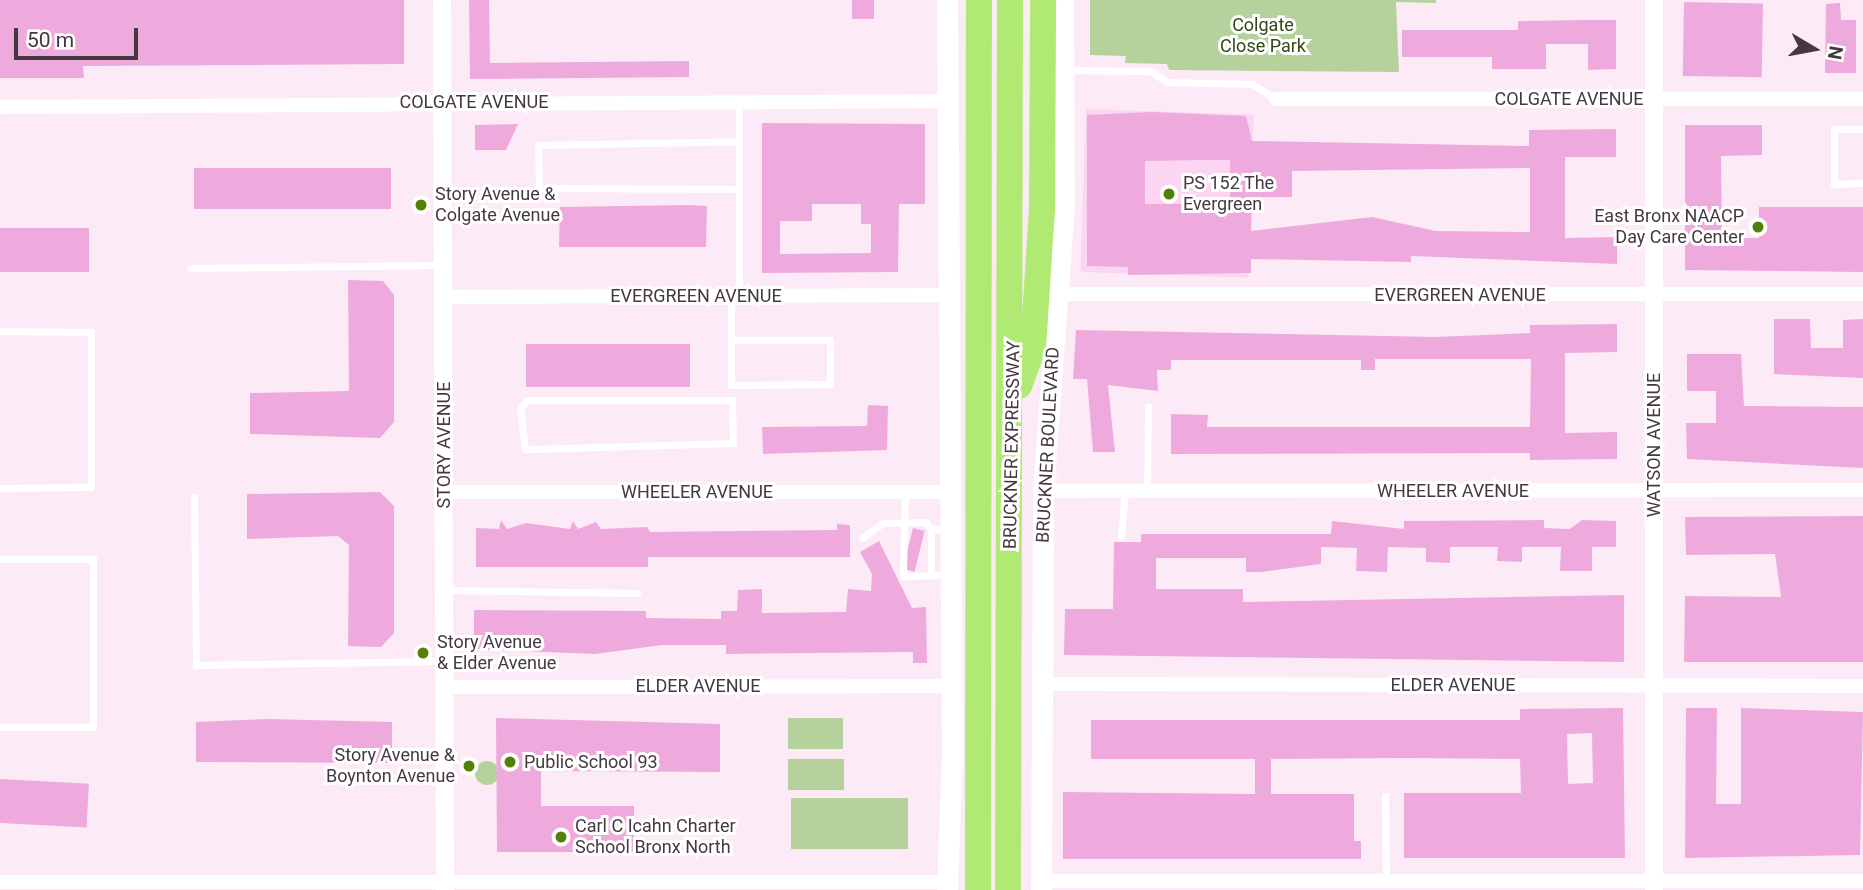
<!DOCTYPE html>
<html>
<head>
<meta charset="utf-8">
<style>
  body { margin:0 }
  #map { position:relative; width:1863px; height:890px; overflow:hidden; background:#fdeaf7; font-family:Roboto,sans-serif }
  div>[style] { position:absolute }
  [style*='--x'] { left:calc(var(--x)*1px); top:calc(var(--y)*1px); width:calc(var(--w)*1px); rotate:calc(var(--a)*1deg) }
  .built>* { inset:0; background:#fcd6f1; transform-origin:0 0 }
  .green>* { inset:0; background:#b6d29c; transform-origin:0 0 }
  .round { border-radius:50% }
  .building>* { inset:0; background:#eeaadc; transform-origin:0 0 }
  .service>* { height:7px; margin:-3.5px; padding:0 3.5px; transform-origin:3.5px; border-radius:3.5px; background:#fff }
  .minor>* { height:14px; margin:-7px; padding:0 7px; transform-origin:7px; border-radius:7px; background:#fff }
  .tertiary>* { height:18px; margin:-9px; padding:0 9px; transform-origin:9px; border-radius:9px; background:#fff }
  .secondary>* { height:21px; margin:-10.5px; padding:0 10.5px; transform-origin:10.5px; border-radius:10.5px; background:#fff }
  .motorway>* { height:26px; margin:-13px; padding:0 13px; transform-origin:13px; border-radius:13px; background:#b1ea72 }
  .dots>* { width:19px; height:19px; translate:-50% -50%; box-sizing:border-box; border:4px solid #fff; border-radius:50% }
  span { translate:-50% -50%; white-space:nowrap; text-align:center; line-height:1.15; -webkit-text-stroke:6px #fff; paint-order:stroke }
  .park-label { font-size:18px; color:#324817 }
  .street-label { font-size:18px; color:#453941 }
  .poi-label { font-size:18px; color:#453941 }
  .left { translate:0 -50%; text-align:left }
  .right { translate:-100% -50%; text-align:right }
  .north { position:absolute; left:1779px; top:14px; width:70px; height:70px; -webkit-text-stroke:5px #fff; paint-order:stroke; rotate:100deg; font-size:19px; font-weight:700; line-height:28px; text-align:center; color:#453941 }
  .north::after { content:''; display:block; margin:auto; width:24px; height:32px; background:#453941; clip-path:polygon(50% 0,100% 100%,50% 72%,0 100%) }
  .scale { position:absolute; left:14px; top:28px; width:124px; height:32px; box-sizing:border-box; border:4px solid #453941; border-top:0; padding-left:9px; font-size:21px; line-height:24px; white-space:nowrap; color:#453941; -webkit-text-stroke:5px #fff; paint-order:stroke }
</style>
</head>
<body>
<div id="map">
  <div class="built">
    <div style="left:1086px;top:109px;width:168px;height:163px;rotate:2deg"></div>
  </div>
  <div class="green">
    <div style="clip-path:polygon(1090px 0,1436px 0,1436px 3px,1396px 2px,1399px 72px,1169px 70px,1167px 64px,1125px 63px,1126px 56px,1090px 55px)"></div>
    <div style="left:788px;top:718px;width:55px;height:31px"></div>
    <div style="left:788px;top:759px;width:56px;height:31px"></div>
    <div class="round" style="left:475px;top:761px;width:24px;height:24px"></div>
    <div style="left:908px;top:798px;width:51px;height:117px;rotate:90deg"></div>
  </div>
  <div class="building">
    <div style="clip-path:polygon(0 0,404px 0,404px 64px,83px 66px,84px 78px,0 78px)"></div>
    <div style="clip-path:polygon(469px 0,489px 0,490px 63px,689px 61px,689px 77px,470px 79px)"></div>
    <div style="left:852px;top:0;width:22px;height:19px"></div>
    <div style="left:1684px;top:2px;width:79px;height:74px;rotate:1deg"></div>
    <div style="clip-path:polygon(1840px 3px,1841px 20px,1856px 20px,1856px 73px,1825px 73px,1826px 4px)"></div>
    <div style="clip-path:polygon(1586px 20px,1616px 20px,1616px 69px,1588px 70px,1588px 44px,1546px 44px,1546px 69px,1492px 69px,1492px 57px,1402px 57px,1402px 30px,1518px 30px,1518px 21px)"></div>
    <div style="clip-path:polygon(evenodd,1152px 112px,1246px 116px,1252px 141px,1529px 146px,1529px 130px,1616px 129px,1616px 157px,1565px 157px,1565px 238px,1617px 237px,1617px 264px,1411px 256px,1411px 262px,1251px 259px,1251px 273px,1128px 275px,1128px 267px,1087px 266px,1087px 115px,1152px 112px,1200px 160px,1230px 160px,1230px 204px,1145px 204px,1145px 161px,1200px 160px,1152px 112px,1530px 168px,1530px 232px,1436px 231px,1372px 217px,1251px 231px,1252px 197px,1292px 197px,1292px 171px,1530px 168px)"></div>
    <div style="clip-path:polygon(evenodd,762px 123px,925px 124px,925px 204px,899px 204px,898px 272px,762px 273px,762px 123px,812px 204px,861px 204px,861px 224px,871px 224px,871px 253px,780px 254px,780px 221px,812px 221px,812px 204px)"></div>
    <div style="clip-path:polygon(518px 124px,506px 150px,475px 150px,475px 125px)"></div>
    <div style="clip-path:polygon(1685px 125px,1762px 125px,1762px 155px,1721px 156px,1722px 238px,1759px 238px,1759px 207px,1863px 207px,1863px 272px,1685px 270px)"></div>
    <div style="left:194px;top:168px;width:197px;height:41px"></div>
    <div style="clip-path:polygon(688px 205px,707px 206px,706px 247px,559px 247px,560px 207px)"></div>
    <div style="left:0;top:228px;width:89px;height:44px"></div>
    <div style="clip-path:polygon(348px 280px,383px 281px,394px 295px,394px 422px,380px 438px,250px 434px,250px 393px,349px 391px)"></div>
    <div style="clip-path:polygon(1774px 319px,1810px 319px,1811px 348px,1843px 348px,1843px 320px,1863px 319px,1863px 378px,1774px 374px)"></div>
    <div style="clip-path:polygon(1617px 324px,1617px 352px,1565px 353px,1565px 433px,1617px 432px,1617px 459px,1530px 460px,1530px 453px,1171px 454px,1171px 414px,1208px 415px,1207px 427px,1530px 427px,1531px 359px,1375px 359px,1375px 370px,1361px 370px,1361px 360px,1171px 360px,1171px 370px,1157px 370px,1158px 391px,1108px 385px,1115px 452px,1093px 452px,1087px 379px,1073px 379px,1076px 330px,1436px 337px,1530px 333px,1530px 325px)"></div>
    <div style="left:526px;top:344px;width:164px;height:43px"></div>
    <div style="clip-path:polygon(1687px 354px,1741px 354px,1744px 406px,1863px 407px,1863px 468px,1687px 459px,1686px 423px,1716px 423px,1716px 391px,1687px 391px)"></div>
    <div style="clip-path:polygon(868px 405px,888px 406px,887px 450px,763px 454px,762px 427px,867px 426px)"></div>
    <div style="clip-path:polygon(380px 492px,394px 506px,394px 633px,381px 647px,348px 646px,349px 545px,338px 536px,247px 539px,247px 494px)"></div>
    <div style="clip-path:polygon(1863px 516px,1863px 662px,1684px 662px,1685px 596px,1781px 597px,1775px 554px,1686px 555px,1685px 517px)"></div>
    <div style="clip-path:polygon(501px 520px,507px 529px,526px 523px,570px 529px,573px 521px,578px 529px,596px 522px,601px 529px,647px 527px,650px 532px,837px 530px,837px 524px,850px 525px,850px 557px,648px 557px,648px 567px,476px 567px,476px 528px,499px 529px)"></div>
    <div style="clip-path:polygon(1544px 520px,1544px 528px,1570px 529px,1582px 520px,1616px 521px,1616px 547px,1592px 547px,1592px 571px,1560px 571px,1561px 547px,1522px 547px,1522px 562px,1497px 561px,1498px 547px,1450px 547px,1450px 563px,1426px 562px,1426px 548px,1388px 547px,1387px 572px,1356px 571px,1357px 548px,1321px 547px,1321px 564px,1261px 572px,1246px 572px,1246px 558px,1156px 558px,1156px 589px,1243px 589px,1243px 602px,1624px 595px,1624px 662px,1064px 655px,1065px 609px,1113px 609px,1114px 542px,1141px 542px,1141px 534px,1331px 534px,1332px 521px,1404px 529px,1404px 521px)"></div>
    <div style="left:913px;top:528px;width:12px;height:42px;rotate:14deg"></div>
    <div style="clip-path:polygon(879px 541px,912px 608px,926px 607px,927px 663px,913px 663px,913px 652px,726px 654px,726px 645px,662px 645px,595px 654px,474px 649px,474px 610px,646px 611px,646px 618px,721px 619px,721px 611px,737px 611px,738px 590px,762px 589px,762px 613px,846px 612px,848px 589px,871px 591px,872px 574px,860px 552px)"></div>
    <div style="clip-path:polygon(evenodd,1623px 708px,1625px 858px,1404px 858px,1404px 793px,1521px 793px,1520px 759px,1406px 758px,1271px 759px,1271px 794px,1354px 794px,1354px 841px,1361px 841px,1361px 859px,1063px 859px,1063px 792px,1255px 794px,1255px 759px,1091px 759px,1091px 720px,1520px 720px,1520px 709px,1623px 708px,1592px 733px,1593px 783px,1568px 784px,1567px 734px,1592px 733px)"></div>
    <div style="clip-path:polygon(1686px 708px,1717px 708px,1716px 804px,1741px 804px,1741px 708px,1863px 712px,1860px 855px,1685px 858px)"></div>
    <div style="clip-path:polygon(496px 718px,720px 724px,720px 772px,541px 771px,541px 806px,634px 806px,634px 852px,497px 852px)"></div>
    <div style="clip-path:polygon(268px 719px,392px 722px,392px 763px,196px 762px,196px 722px)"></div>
    <div style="left:0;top:779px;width:89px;height:44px;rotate:3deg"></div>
  </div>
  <div class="service">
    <div style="--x:1067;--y:70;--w:83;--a:0.7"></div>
    <div style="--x:1150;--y:71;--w:20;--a:33"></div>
    <div style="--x:1167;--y:82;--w:85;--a:1.3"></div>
    <div style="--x:1252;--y:84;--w:28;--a:32"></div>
    <div style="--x:739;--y:101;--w:194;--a:90"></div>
    <div style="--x:1863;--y:129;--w:29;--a:180"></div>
    <div style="--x:1834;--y:129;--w:55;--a:90"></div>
    <div style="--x:1834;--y:184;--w:29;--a:-2"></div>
    <div style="--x:739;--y:189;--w:200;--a:-179.7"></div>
    <div style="--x:539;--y:188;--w:43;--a:-91.3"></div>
    <div style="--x:538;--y:145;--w:201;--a:-1.1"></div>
    <div style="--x:190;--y:268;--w:253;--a:-0.7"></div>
    <div style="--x:731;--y:296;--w:89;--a:90"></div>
    <div style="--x:731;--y:385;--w:99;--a:-0.6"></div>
    <div style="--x:830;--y:384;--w:44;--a:-90"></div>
    <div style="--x:830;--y:340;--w:99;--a:180"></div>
    <div style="--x:0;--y:331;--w:91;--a:0.6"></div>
    <div style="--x:91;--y:332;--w:155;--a:90"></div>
    <div style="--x:91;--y:487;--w:91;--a:179.4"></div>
    <div style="--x:527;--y:400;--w:205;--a:0"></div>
    <div style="--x:732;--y:400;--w:43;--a:88.7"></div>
    <div style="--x:733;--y:443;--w:208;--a:178.3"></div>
    <div style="--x:525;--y:449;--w:40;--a:-97.1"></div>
    <div style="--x:520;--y:409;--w:11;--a:-52"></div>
    <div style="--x:1147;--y:491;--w:85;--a:-89.3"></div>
    <div style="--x:905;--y:492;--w:84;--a:91.4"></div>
    <div style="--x:903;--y:576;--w:45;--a:-1.3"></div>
    <div style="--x:194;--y:497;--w:168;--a:89.3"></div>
    <div style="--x:196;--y:665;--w:248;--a:-0.9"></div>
    <div style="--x:931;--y:529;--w:46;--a:90"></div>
    <div style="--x:1121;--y:536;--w:45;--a:-84.9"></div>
    <div style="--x:862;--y:538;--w:26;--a:-36"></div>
    <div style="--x:883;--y:523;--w:43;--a:-1.3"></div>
    <div style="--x:926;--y:522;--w:9;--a:54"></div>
    <div style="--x:931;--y:529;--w:19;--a:0"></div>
    <div style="--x:0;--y:559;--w:93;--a:0"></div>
    <div style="--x:93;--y:559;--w:168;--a:90"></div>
    <div style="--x:93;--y:727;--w:93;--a:180"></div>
    <div style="--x:445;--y:590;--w:192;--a:0.9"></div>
    <div style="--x:1385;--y:796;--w:85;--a:89.3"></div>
  </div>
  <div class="minor">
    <div style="--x:1276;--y:99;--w:587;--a:0"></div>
    <div style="--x:0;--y:107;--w:948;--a:-0.36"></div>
    <div style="--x:1057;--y:294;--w:806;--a:0"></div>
    <div style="--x:443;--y:297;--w:506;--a:-0.23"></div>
    <div style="--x:1043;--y:491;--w:820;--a:-0.07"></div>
    <div style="--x:444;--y:492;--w:506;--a:0"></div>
    <div style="--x:1043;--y:684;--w:820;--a:0.14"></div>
    <div style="--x:444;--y:687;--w:507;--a:-0.11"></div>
    <div style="--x:1041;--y:881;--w:822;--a:0"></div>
    <div style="--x:0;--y:882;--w:947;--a:0"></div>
  </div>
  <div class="tertiary">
    <div style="--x:442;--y:0;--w:890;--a:89.81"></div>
    <div style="--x:1654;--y:0;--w:890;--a:90"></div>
  </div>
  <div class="secondary">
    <div style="--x:947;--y:890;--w:138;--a:-87.9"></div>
    <div style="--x:952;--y:752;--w:752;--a:-90.38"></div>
    <div style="--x:1041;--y:890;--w:399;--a:-89.7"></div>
    <div style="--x:1043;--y:491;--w:288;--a:-85.8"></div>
    <div style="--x:1064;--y:204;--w:204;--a:-90.3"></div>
  </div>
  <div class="motorway">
    <div style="--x:1019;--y:386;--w:40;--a:-69.8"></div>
    <div style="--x:1033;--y:348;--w:141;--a:-86.3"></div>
    <div style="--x:1042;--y:207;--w:207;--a:-89.7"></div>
    <div style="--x:978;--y:890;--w:890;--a:-89.94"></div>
    <div style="--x:1008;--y:890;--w:890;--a:-89.87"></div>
  </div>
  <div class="dots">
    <div style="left:1169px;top:194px;background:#548009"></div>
    <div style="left:421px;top:205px;background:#548009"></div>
    <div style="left:1758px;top:227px;background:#548009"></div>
    <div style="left:423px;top:653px;background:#548009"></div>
    <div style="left:510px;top:762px;background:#548009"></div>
    <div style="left:469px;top:766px;background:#548009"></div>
    <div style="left:561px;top:837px;background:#548009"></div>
  </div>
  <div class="park-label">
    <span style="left:1263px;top:36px">Colgate<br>Close Park</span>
  </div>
  <div class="street-label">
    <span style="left:1569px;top:99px">COLGATE AVENUE</span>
    <span style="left:474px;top:102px">COLGATE AVENUE</span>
    <span style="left:1460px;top:295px">EVERGREEN AVENUE</span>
    <span style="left:696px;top:296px">EVERGREEN AVENUE</span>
    <span style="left:444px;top:445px;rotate:-90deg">STORY AVENUE</span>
    <span style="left:1012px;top:445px;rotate:-89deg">BRUCKNER EXPRESSWAY</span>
    <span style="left:1048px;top:445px;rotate:-87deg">BRUCKNER BOULEVARD</span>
    <span style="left:1654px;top:445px;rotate:-90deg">WATSON AVENUE</span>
    <span style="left:1453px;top:491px">WHEELER AVENUE</span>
    <span style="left:697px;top:492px">WHEELER AVENUE</span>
    <span style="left:1453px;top:685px">ELDER AVENUE</span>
    <span style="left:698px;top:686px">ELDER AVENUE</span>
  </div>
  <div class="poi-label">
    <span class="left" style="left:1183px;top:194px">PS 152 The<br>Evergreen</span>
    <span class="left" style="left:435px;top:205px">Story Avenue &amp;<br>Colgate Avenue</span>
    <span class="right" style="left:1744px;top:227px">East Bronx NAACP<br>Day Care Center</span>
    <span class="left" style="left:437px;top:653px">Story Avenue<br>&amp; Elder Avenue</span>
    <span class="right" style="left:455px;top:766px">Story Avenue &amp;<br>Boynton Avenue</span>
    <span class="left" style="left:524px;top:762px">Public School 93</span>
    <span class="left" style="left:575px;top:837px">Carl C Icahn Charter<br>School Bronx North</span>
  </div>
  <div class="north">N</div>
  <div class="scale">50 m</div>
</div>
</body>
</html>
